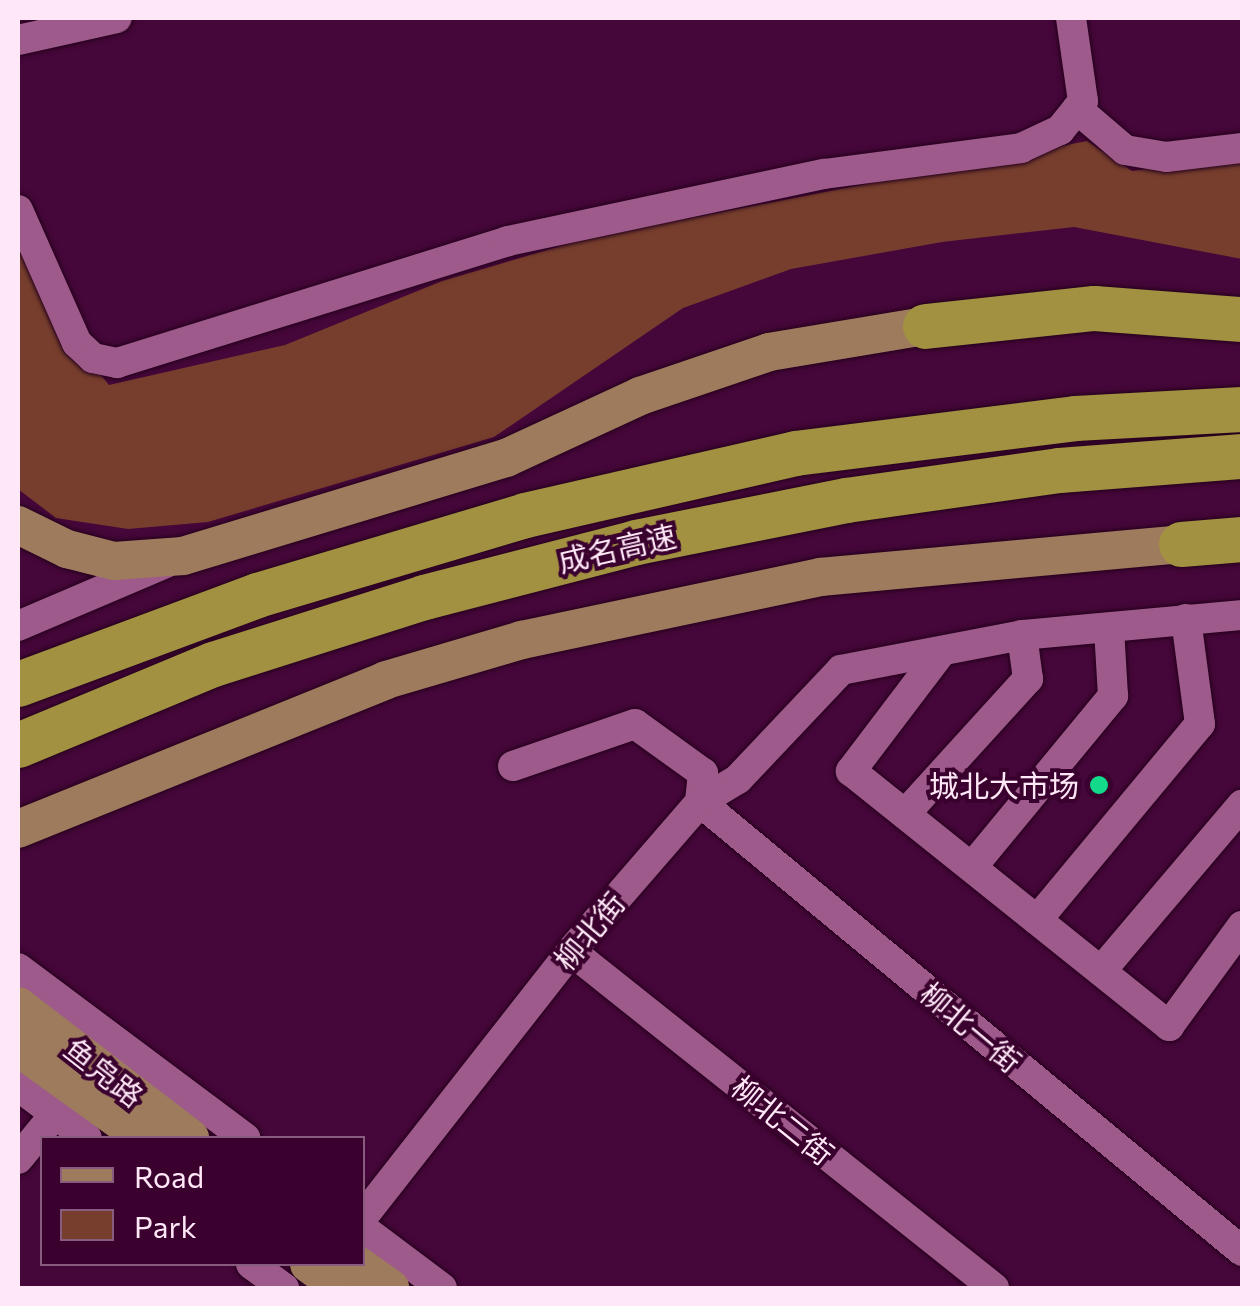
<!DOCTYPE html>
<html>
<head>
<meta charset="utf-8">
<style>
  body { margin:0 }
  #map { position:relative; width:1260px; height:1306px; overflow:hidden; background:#450739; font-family:Commissioner,"Noto Sans SC",sans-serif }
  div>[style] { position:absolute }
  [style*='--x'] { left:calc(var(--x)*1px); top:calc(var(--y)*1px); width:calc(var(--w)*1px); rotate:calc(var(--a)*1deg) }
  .green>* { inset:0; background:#773e2d }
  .roads { filter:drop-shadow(0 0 2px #25001c) drop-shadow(0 0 2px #25001c) }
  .minor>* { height:30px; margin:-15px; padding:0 15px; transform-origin:15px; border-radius:15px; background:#9d5a8a }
  .major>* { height:38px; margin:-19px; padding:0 19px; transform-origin:19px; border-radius:19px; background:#9f7b5e }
  .highway>* { height:45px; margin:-22.5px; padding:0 22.5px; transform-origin:22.5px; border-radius:22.5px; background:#a19141 }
  .dots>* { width:28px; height:28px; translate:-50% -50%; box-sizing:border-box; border:5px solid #3a002e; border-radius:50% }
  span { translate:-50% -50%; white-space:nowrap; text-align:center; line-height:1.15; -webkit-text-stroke:8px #3a002e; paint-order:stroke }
  .street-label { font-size:30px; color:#fee7f6 }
  .poi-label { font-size:30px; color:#fee7f6 }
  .right { translate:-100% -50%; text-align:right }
  .frame { position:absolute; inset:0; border:20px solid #fee7f6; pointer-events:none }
  .legend { position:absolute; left:40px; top:1136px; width:325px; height:130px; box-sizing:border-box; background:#3a002e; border:2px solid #885c7e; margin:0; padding:12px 18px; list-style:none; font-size:30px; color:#fee7f6 }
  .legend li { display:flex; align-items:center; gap:20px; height:50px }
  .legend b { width:50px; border:2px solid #885c7e }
</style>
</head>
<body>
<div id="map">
  <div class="green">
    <div style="clip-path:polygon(1087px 141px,1132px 171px,1242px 156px,1242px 259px,1074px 227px,942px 242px,791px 269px,683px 308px,494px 437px,208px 522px,128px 529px,56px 518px,18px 489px,18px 247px,45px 306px,109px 385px,285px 345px,442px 281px,588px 238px)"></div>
  </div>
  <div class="roads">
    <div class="minor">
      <div style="--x:1071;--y:18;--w:84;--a:81.8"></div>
      <div style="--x:1083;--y:101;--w:10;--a:127"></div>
      <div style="--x:18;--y:40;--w:101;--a:-12.5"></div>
      <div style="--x:18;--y:210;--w:145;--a:66.1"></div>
      <div style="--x:77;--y:343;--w:22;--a:43"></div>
      <div style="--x:93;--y:358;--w:25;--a:12"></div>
      <div style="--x:117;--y:363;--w:410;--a:-17.3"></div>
      <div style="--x:508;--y:241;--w:323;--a:-12"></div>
      <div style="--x:824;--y:174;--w:199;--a:-7.5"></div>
      <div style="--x:1021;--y:148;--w:43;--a:-24.8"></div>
      <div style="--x:1060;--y:130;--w:27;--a:-51"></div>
      <div style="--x:1077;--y:109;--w:63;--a:40.5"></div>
      <div style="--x:1125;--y:150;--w:42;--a:9.7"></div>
      <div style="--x:1166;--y:157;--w:77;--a:-6.8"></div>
      <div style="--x:18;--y:626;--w:161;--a:-23.1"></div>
      <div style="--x:939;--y:655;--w:146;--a:127.2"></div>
      <div style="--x:851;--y:771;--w:408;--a:38.7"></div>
      <div style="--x:1169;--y:1026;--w:124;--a:-53.9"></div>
      <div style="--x:513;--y:766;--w:129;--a:-19"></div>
      <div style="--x:635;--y:724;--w:84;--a:35.8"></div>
      <div style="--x:703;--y:773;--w:29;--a:96"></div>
      <div style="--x:700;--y:802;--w:704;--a:39.64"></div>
      <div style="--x:905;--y:814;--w:183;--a:-47.7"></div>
      <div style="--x:1028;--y:679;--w:44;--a:-97.8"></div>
      <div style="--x:972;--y:867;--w:222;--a:-50.5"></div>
      <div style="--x:1113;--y:696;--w:68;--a:-93.4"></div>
      <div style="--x:1037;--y:920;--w:255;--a:-50.3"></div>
      <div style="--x:1200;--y:724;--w:106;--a:-97.6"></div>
      <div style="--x:571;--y:951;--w:541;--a:38.54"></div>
      <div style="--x:18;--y:968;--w:284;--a:36.8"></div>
      <div style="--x:1101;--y:971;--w:218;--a:-49.7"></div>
      <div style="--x:18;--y:1086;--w:86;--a:37"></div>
      <div style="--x:18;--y:1159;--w:58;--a:-50.6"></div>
      <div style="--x:362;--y:1218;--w:339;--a:-51.9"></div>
      <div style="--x:571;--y:951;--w:197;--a:-49.1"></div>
      <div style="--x:700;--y:802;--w:44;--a:-31.2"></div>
      <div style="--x:738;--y:779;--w:150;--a:-46.6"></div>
      <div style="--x:841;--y:670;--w:184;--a:-10.9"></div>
      <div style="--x:1022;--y:635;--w:221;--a:-5.2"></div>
      <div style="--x:362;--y:1228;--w:100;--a:36.9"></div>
      <div style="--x:251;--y:1264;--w:41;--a:36"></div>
    </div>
    <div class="major">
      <div style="--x:18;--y:525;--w:55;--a:26.1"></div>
      <div style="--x:67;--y:549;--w:49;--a:14.3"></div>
      <div style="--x:114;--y:561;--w:69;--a:-4.1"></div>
      <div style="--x:183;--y:556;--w:338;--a:-16.9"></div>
      <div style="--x:506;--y:458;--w:148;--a:-24.8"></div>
      <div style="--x:640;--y:396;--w:136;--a:-18.8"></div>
      <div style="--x:769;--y:352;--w:158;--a:-9.5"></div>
      <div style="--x:18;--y:829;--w:397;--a:-22"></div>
      <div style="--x:386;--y:680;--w:142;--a:-16.4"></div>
      <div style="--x:522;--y:640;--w:305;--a:-11.9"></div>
      <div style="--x:820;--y:577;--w:363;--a:-5.2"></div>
      <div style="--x:18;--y:1006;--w:217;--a:37.5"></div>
      <div style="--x:18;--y:1047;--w:155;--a:35.8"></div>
      <div style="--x:309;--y:1264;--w:41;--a:36"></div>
      <div style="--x:356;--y:1264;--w:42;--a:35.2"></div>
    </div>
    <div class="highway">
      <div style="--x:925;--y:326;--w:170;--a:-6.1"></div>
      <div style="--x:1094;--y:308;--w:148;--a:4.3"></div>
      <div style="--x:1181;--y:544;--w:61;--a:-4.7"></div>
      <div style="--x:18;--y:684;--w:255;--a:-20.4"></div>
      <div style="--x:257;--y:595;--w:280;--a:-16.6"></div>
      <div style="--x:525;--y:515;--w:277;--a:-12.9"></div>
      <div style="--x:795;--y:453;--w:282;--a:-7.1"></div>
      <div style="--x:1075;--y:418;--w:167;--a:-3.1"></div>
      <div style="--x:18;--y:745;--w:211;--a:-22.6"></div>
      <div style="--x:213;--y:664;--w:221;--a:-17.6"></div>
      <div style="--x:424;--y:597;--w:219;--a:-14.5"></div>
      <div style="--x:636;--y:542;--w:214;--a:-11.3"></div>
      <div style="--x:846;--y:500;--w:215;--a:-8"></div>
      <div style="--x:1059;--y:470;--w:184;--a:-4.4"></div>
    </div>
  </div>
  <div class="dots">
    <div style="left:1099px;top:785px;background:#13d98a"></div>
  </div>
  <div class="street-label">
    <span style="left:617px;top:548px;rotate:-13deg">成名高速</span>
    <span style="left:589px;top:931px;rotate:-50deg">柳北街</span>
    <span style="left:971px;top:1027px;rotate:40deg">柳北一街</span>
    <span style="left:104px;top:1072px;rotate:38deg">鱼凫路</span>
    <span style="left:783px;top:1120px;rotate:39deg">柳北二街</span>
  </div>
  <div class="poi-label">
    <span class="right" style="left:1079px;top:785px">城北大市场</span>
  </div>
  <div class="frame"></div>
  <ul class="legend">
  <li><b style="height:12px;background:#9f7b5e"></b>Road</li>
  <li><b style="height:28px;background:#773e2d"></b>Park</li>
  </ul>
</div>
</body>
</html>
